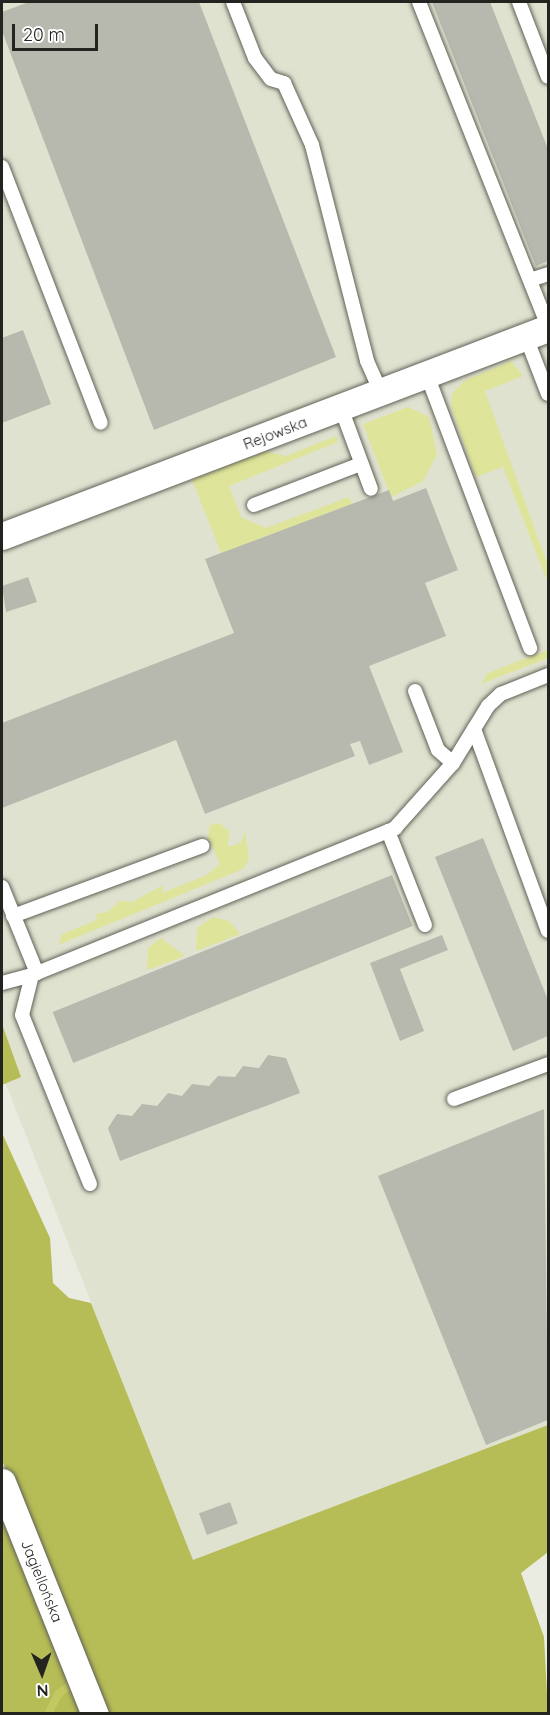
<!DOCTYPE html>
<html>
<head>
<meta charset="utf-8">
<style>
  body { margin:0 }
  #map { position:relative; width:550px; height:1715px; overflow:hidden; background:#ebece1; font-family:Quicksand,sans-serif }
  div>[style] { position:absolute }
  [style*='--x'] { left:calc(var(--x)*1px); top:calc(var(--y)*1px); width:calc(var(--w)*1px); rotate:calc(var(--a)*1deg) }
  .built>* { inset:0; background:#e0e2d0 }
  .green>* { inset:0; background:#dee499 }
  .forest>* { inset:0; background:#b6bc56 }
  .stream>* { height:8px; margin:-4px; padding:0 4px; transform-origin:4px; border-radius:4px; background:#c2c862 }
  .building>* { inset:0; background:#b7b9ae; transform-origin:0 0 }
  .roads { filter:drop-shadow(0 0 2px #616258) drop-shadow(0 0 2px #616258) }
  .service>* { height:14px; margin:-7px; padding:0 7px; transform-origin:7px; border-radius:7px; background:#fff }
  .minor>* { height:27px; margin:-13.5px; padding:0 13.5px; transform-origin:13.5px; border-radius:13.5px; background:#fff }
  span { translate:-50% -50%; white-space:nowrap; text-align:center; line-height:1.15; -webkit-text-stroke:4.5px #fff; paint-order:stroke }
  .street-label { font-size:15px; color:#232420 }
  .frame { position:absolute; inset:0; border:3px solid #232420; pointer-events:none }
  .north { position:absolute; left:12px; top:1643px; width:60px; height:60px; -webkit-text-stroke:4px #fff; paint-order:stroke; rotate:178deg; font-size:16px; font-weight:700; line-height:24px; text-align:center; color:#232420 }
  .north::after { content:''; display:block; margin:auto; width:21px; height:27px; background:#232420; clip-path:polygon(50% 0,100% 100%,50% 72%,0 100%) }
  .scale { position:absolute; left:12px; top:24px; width:86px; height:27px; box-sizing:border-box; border:3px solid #232420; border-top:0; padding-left:8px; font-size:18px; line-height:21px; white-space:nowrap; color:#232420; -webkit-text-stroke:4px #fff; paint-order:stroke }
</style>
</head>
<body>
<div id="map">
  <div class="built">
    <div style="clip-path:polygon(2px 2px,548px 2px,548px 1425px,192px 1561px,2px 1074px)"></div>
  </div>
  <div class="green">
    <div style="clip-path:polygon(511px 361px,523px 376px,485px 391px,548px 566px,548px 583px,503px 467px,476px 477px,451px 406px,452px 394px,464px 381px)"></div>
    <div style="clip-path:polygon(408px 407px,429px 417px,437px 455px,423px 481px,391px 497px,363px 424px)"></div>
    <div style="clip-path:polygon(336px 436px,338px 442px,229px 486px,241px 517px,266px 528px,349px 497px,352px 504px,221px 553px,191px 477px,260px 450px,286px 456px)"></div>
    <div style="clip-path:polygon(548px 650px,548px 658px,481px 684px,488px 673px)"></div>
    <div style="clip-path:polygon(219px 823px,229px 831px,228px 847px,241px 843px,245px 831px,249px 859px,243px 869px,58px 945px,62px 934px,97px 920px,96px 914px,108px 912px,119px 901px,132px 902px,163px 885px,162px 893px,207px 875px,220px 864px,208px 837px,210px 825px)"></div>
    <div style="clip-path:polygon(213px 917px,229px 921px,240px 934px,196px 951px,197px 928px)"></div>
    <div style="clip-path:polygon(161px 938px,185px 956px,147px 970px,148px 948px)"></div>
  </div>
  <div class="forest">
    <div style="clip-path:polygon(2px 1024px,21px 1077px,2px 1085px)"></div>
    <div style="clip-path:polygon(2px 1133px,50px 1238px,53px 1283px,69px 1298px,91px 1303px,193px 1560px,548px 1425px,548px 1552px,521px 1573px,544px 1637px,548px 1713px,101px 1713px,2px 1460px)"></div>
    <div style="clip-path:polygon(2px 1494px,89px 1713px,2px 1713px)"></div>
  </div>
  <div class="stream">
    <div style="--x:48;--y:1714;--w:22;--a:-63"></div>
    <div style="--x:58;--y:1694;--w:17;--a:-36"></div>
  </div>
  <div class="building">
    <div style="clip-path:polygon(29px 2px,199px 2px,336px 357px,154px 430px,2px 31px,2px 12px)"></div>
    <div style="clip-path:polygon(432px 2px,490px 2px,548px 149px,548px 261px,536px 266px)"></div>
    <div style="clip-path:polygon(23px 330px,51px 404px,2px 423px,2px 338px)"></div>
    <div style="clip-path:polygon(426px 488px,458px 570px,425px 583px,446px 636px,369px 666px,403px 752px,369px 765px,360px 741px,350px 744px,355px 756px,205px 814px,176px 740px,2px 808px,2px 723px,234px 633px,205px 559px,389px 490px,393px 501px)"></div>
    <div style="clip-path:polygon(28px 577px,37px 602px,6px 612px,2px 586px)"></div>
    <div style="clip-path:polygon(483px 838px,548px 1000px,548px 1036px,513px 1051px,435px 857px)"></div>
    <div style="left:392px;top:875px;width:55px;height:366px;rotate:68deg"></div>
    <div style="clip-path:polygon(442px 935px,448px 950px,400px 969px,424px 1031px,400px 1041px,370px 963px)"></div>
    <div style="clip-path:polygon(268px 1055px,286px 1058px,300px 1093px,120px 1161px,108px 1128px,117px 1114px,132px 1116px,142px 1104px,157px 1106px,168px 1093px,182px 1096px,192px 1084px,209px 1086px,218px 1076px,235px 1077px,243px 1066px,259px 1068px)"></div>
    <div style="clip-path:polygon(544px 1109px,548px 1420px,486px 1445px,378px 1176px)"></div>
    <div style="left:230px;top:1502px;width:23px;height:33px;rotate:70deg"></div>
  </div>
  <div class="roads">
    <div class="service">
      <div style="--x:233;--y:2;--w:60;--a:68.6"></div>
      <div style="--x:255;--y:58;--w:26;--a:53"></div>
      <div style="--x:271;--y:79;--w:14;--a:17"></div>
      <div style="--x:284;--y:83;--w:68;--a:65.7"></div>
      <div style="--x:312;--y:145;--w:223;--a:75.7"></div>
      <div style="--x:367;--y:361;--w:35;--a:66"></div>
      <div style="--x:419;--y:2;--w:349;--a:68.3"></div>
      <div style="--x:519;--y:2;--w:80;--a:68.9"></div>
      <div style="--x:2;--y:167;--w:274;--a:68.9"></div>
      <div style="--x:530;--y:280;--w:19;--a:-18"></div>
      <div style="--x:526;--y:337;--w:61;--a:68.9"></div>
      <div style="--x:427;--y:375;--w:292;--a:69.3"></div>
      <div style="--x:341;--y:408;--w:86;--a:69.7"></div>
      <div style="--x:254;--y:505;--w:115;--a:-21"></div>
      <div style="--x:415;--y:691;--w:63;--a:68.7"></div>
      <div style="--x:438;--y:750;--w:20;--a:41"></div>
      <div style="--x:474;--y:729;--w:215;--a:69.9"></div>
      <div style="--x:388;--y:831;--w:101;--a:68.5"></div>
      <div style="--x:2;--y:887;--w:93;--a:67.9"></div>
      <div style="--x:13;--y:916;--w:202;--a:-20.3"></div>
      <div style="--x:2;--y:983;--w:31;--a:-15"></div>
      <div style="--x:454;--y:1099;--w:100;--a:-20.4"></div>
      <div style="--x:90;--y:1184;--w:182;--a:-111.9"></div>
      <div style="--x:22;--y:1015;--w:41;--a:-76"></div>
      <div style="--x:32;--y:975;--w:392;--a:-22"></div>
      <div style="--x:395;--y:828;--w:87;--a:-48.3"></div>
      <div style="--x:453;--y:763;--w:67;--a:-58.4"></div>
      <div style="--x:488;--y:706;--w:18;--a:-43"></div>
      <div style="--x:501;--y:694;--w:51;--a:-22"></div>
    </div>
    <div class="minor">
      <div style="--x:2;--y:536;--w:584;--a:-20.85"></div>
      <div style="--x:2;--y:1482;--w:250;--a:68.2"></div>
    </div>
  </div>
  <div class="street-label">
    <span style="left:275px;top:433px;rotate:-21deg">Rejowska</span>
    <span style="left:42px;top:1581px;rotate:68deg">Jagiellońska</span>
  </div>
  <div class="frame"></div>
  <div class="north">N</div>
  <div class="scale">20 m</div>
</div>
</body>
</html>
